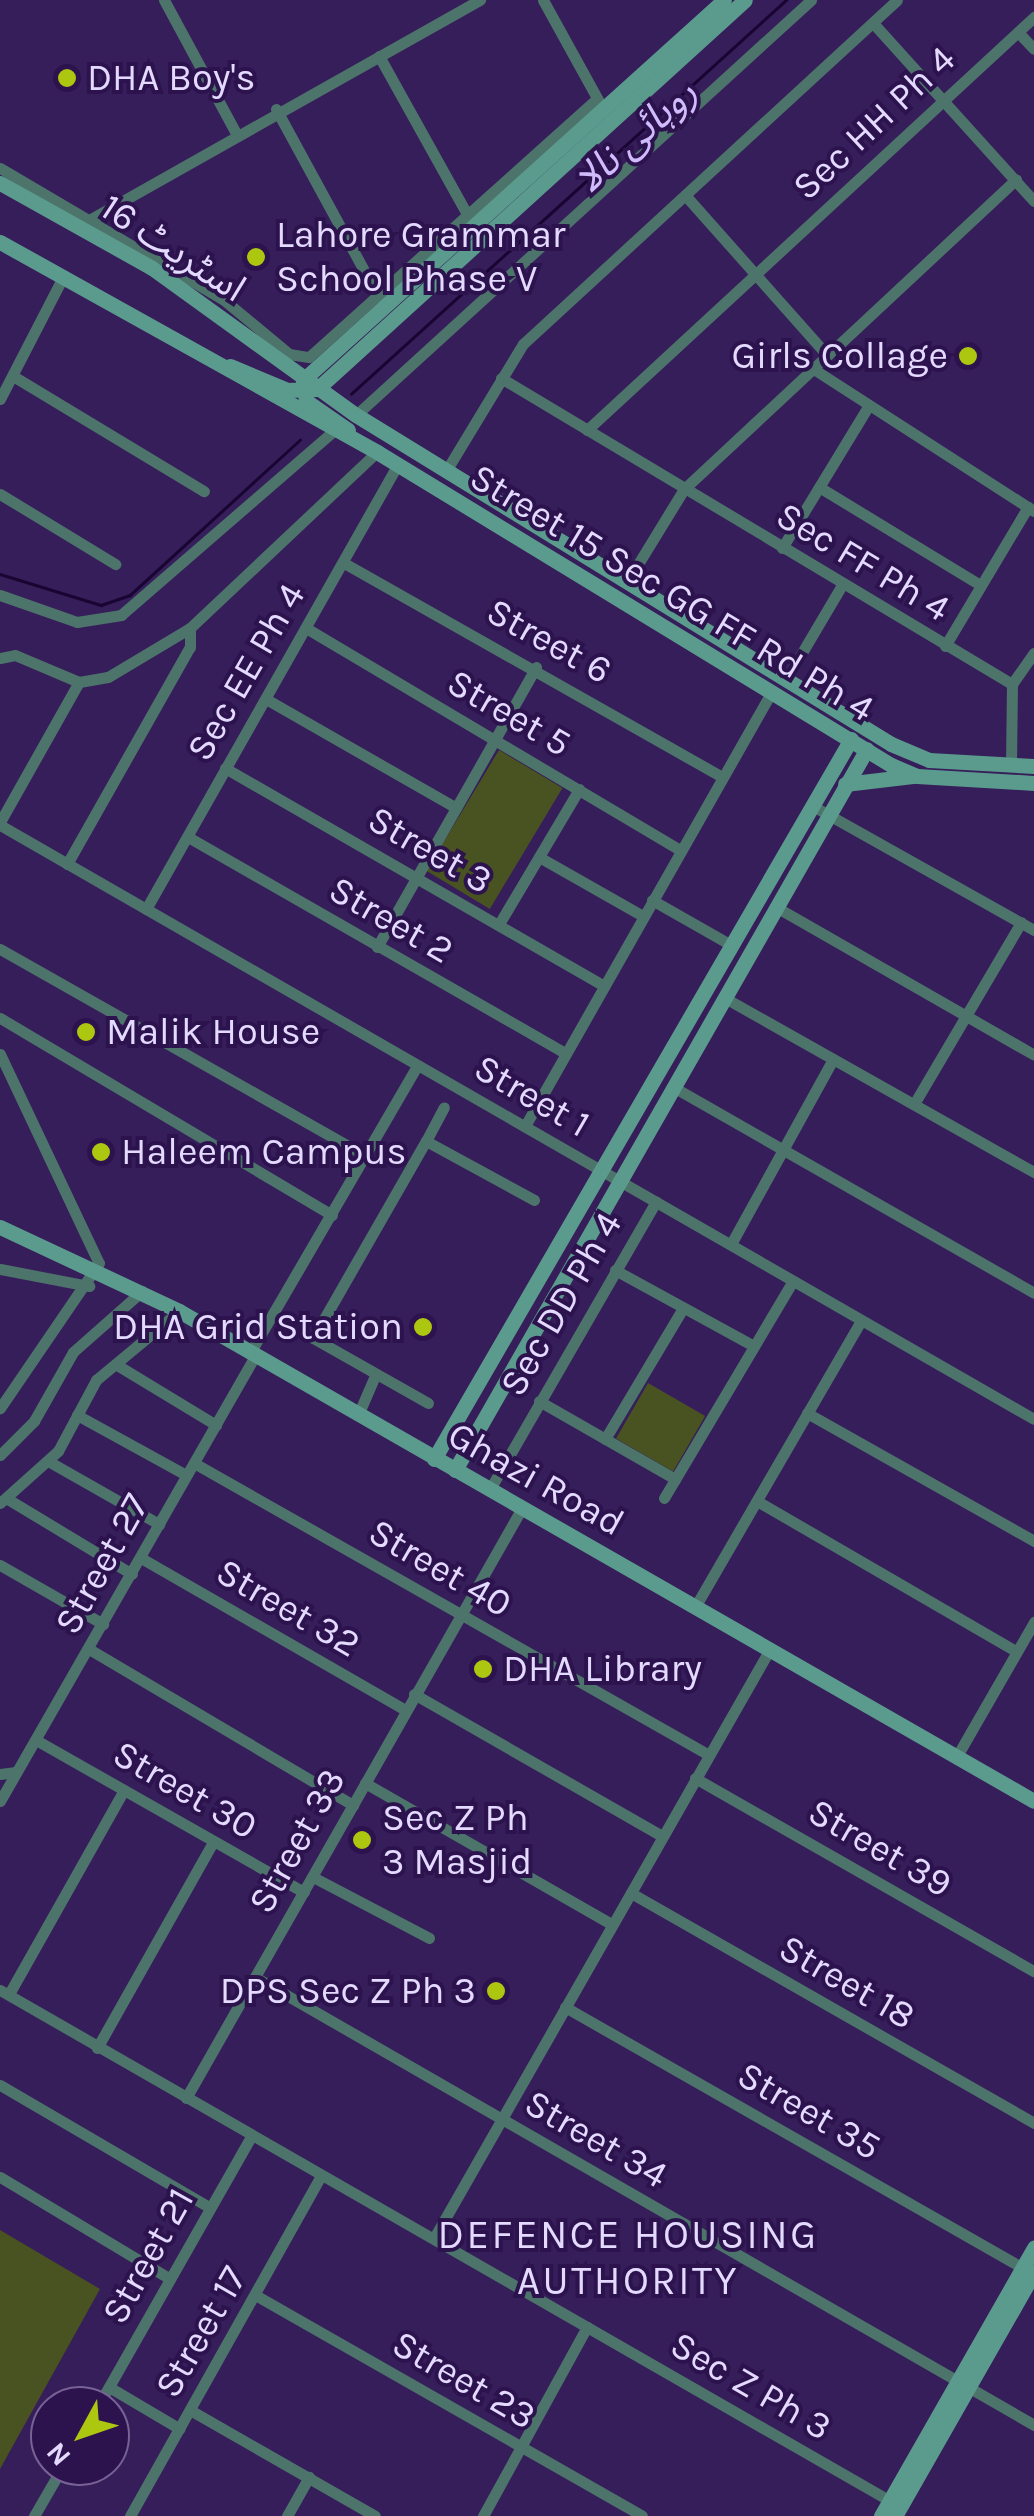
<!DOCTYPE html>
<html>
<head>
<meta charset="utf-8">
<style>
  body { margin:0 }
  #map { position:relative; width:1034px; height:2516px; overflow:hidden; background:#361e5a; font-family:Karla,"Noto Sans Arabic",sans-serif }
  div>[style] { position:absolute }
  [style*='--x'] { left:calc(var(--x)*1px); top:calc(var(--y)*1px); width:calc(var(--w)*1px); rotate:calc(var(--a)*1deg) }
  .green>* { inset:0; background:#495221; transform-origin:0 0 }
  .stream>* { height:2.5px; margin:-1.25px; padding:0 1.25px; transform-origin:1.25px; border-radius:1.25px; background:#190532 }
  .street>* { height:11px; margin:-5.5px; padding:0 5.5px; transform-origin:5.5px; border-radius:5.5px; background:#4d746b }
  .secondary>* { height:15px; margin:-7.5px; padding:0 7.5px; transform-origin:7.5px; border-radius:7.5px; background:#5b9b8d }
  .dots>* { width:28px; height:28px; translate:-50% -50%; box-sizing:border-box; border:5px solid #2c134e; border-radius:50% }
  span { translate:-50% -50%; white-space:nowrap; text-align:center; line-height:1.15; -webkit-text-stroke:8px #2c134e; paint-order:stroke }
  .poi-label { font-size:38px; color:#e4d9fe }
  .left { translate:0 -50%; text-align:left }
  .right { translate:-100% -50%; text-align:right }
  .street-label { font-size:38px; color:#e4d9fe }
  .water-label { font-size:40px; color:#d0bcfc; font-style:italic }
  .neighbourhood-label { font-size:40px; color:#e4d9fe; letter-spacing:2.5px }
  .north { position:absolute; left:30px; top:2386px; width:100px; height:100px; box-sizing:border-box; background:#2c134e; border:2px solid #766294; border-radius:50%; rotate:230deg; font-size:28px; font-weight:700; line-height:40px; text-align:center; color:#e4d9fe }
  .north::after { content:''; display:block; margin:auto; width:35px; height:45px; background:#adc60f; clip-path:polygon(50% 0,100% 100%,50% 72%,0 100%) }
</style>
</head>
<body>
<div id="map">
  <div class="green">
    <div style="left:499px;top:750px;width:74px;height:141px;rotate:31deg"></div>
    <div style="left:648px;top:1383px;width:66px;height:64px;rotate:30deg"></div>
    <div style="clip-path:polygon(0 2230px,100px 2289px,0 2469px)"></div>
  </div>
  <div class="stream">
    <div style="--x:351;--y:394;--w:587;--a:-42.17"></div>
    <div style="--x:0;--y:574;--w:106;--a:17.1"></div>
    <div style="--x:101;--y:605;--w:31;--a:-19"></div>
    <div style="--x:130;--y:595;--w:230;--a:-42.4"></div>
  </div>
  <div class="street">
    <div style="--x:164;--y:0;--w:151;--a:61.6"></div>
    <div style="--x:543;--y:0;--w:120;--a:61.1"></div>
    <div style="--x:873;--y:23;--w:240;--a:47.9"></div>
    <div style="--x:1018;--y:32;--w:23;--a:47"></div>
    <div style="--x:379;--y:56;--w:181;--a:60.9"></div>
    <div style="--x:276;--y:109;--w:215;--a:61.4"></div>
    <div style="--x:0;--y:168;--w:260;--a:30.5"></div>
    <div style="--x:224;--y:300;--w:85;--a:39.7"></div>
    <div style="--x:289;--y:354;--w:20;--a:9"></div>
    <div style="--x:309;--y:357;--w:387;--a:-41.9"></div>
    <div style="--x:685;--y:195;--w:214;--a:48.4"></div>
    <div style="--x:89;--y:220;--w:449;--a:-29.4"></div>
    <div style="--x:812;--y:368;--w:264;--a:32.8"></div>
    <div style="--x:13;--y:376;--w:223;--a:31.1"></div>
    <div style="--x:501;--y:378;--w:596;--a:30.91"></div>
    <div style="--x:0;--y:399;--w:137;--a:-62.7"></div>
    <div style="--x:356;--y:415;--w:616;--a:-42.37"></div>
    <div style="--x:587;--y:430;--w:609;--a:-42.74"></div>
    <div style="--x:446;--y:471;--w:149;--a:-58.8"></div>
    <div style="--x:523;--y:344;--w:508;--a:-42.61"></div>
    <div style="--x:819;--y:487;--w:188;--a:31.3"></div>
    <div style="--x:0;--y:494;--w:135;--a:31.3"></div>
    <div style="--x:782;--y:548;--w:167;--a:-58.7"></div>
    <div style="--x:344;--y:563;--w:434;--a:29.5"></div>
    <div style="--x:627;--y:582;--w:109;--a:-58.5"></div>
    <div style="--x:684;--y:489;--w:454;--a:-43"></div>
    <div style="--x:0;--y:595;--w:82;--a:19.3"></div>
    <div style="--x:77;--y:622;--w:45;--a:-9"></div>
    <div style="--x:121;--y:615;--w:279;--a:-40.9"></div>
    <div style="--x:306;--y:628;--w:435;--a:30.7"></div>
    <div style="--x:945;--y:646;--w:162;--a:-59.2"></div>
    <div style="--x:0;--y:658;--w:15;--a:-11"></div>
    <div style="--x:15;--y:655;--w:69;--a:22.9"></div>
    <div style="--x:79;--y:682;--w:29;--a:-10"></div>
    <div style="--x:108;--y:677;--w:96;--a:-30.9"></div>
    <div style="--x:190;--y:628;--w:257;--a:-43.3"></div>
    <div style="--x:787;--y:678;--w:108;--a:-59.4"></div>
    <div style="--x:266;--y:699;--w:219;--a:29.8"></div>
    <div style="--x:1011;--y:765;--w:81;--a:-89.3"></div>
    <div style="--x:1012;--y:684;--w:38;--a:-55"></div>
    <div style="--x:225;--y:768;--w:437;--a:29.9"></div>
    <div style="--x:811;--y:805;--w:256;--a:29.3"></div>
    <div style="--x:0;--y:822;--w:161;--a:-60.6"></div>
    <div style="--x:0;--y:825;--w:1192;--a:29.88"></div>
    <div style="--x:188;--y:837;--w:434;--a:29.8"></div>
    <div style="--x:539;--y:857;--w:120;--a:29.6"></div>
    <div style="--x:67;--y:864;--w:249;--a:-60.5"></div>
    <div style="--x:190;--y:647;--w:19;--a:-90"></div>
    <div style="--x:652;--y:900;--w:91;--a:29.7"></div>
    <div style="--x:776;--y:907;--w:297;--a:29.8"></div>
    <div style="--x:146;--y:909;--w:511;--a:-60.48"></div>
    <div style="--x:499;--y:924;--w:157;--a:-59.3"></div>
    <div style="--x:377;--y:947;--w:322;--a:-60.4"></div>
    <div style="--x:0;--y:949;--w:420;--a:29.5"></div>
    <div style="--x:725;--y:998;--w:355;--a:29.4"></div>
    <div style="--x:0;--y:1018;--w:386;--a:30.7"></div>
    <div style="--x:0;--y:1054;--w:231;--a:64.7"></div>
    <div style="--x:99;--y:1263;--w:176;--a:124.3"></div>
    <div style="--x:675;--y:1088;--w:413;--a:29.7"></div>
    <div style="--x:914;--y:1104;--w:211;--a:-59.5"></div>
    <div style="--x:525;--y:1126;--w:499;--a:-60.4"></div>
    <div style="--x:426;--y:1141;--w:38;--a:-62"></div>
    <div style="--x:731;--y:1244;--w:211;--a:-61.1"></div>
    <div style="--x:0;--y:1269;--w:91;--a:10.8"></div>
    <div style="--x:615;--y:1270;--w:158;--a:28.7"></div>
    <div style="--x:250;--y:1353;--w:332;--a:-59.8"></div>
    <div style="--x:117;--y:1365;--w:116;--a:31.2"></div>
    <div style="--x:539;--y:1401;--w:157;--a:29.8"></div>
    <div style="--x:428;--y:1403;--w:132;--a:-150.5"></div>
    <div style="--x:313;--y:1338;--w:227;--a:-60.2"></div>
    <div style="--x:426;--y:1141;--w:123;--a:28.6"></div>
    <div style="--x:807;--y:1413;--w:261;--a:29.4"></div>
    <div style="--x:77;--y:1415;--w:124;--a:28.8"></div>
    <div style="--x:358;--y:1415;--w:40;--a:-66.6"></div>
    <div style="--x:605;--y:1439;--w:152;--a:-59.2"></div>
    <div style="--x:0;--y:1455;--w:48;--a:-45"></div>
    <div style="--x:34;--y:1421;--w:79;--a:-60.5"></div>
    <div style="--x:73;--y:1352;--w:92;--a:-41.5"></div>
    <div style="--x:48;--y:1461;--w:128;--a:29.6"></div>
    <div style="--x:194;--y:1463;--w:592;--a:29.55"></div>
    <div style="--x:490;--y:1489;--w:332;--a:-60"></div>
    <div style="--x:6;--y:1498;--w:147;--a:31.1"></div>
    <div style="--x:664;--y:1498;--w:251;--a:-59.3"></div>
    <div style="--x:757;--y:1501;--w:299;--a:30.1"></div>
    <div style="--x:0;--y:1503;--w:78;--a:-41.9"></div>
    <div style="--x:58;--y:1451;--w:81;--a:-61.8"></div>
    <div style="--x:96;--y:1380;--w:108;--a:-39.7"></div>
    <div style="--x:141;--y:1558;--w:305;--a:29.9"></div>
    <div style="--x:0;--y:1565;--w:119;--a:29.8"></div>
    <div style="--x:695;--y:1607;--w:331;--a:-59.9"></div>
    <div style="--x:89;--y:1649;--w:307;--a:30.6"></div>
    <div style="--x:414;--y:1694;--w:286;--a:29.8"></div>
    <div style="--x:36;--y:1740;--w:308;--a:29.6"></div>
    <div style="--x:957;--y:1756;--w:155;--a:-60.1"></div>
    <div style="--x:0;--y:1774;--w:16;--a:-7"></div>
    <div style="--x:695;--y:1778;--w:390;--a:29.7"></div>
    <div style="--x:365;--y:1783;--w:284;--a:29.8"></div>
    <div style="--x:0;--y:1801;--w:513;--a:-60.19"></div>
    <div style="--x:313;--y:1877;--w:131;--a:27.7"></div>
    <div style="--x:631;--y:1893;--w:464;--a:29.7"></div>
    <div style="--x:255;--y:1977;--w:899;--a:29.9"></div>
    <div style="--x:0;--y:1990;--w:1026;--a:29.86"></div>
    <div style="--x:9;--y:1994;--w:234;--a:-60.6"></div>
    <div style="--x:565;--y:2007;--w:527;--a:29.68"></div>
    <div style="--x:97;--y:2048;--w:236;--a:-60.6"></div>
    <div style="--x:0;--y:2085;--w:242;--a:30.3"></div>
    <div style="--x:186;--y:2098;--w:679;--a:-60.34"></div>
    <div style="--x:0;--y:2177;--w:197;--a:30.9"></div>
    <div style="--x:434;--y:2238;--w:678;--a:-60.3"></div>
    <div style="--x:257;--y:2296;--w:443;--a:29.7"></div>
    <div style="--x:109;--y:2387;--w:82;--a:30.6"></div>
    <div style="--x:98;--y:2406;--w:309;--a:-60.4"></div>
    <div style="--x:190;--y:2410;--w:213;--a:29.8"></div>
    <div style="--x:34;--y:2516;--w:58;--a:-59.9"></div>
    <div style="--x:130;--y:2516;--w:390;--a:-60.7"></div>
    <div style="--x:287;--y:2516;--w:45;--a:-60.6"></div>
    <div style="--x:483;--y:2516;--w:216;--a:-61.2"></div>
  </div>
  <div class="secondary">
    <div style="--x:0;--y:183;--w:174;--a:29.2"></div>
    <div style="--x:152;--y:268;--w:251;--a:35.8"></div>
    <div style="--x:356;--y:415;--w:628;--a:31.59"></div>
    <div style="--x:891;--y:744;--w:41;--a:22.8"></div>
    <div style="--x:929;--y:760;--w:105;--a:3.3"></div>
    <div style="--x:0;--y:242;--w:432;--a:29.1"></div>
    <div style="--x:377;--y:452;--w:602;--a:31.34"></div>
    <div style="--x:891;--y:765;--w:28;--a:23"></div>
    <div style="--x:917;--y:776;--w:117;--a:3.4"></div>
    <div style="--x:230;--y:366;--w:62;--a:22.8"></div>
    <div style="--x:287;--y:390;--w:30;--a:-2"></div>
    <div style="--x:317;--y:389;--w:578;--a:-42.27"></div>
    <div style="--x:348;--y:430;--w:51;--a:-145.4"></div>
    <div style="--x:306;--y:401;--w:21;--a:-98"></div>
    <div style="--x:303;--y:380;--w:567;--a:-42.07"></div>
    <div style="--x:845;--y:784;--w:68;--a:-6.7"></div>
    <div style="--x:0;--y:1227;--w:198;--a:25.1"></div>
    <div style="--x:179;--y:1311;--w:985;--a:29.82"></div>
    <div style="--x:434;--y:1459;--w:832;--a:-59.92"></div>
    <div style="--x:455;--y:1470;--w:830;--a:-60.26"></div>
    <div style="--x:881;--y:2516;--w:309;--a:-60.3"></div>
    <div style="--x:895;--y:2516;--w:281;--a:-60.3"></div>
  </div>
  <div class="dots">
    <div style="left:67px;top:78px;background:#adc60f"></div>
    <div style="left:256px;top:257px;background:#adc60f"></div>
    <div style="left:968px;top:356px;background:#adc60f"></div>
    <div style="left:86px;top:1032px;background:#adc60f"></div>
    <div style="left:101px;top:1152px;background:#adc60f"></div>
    <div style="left:423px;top:1327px;background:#adc60f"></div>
    <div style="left:483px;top:1669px;background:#adc60f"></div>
    <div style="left:362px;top:1840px;background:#adc60f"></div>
    <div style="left:496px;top:1991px;background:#adc60f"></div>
  </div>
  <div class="poi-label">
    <span class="left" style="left:87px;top:78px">DHA Boy's</span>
    <span class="left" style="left:276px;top:257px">Lahore Grammar<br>School Phase V</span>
    <span class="right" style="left:948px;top:356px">Girls Collage</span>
    <span class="left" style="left:106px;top:1032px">Malik House</span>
    <span class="left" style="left:121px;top:1152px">Haleem Campus</span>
    <span class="right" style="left:403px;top:1327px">DHA Grid Station</span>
    <span class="left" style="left:503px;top:1669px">DHA Library</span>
    <span class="left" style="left:382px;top:1840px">Sec Z Ph<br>3 Masjid</span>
    <span class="right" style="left:476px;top:1991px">DPS Sec Z Ph 3</span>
  </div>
  <div class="street-label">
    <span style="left:874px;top:123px;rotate:-43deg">Sec HH Ph 4</span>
    <span style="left:173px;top:248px;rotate:33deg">اسٹریٹ 16</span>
    <span style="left:863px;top:562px;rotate:31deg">Sec FF Ph 4</span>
    <span style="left:672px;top:593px;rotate:31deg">Street 15 Sec GG FF Rd Ph 4</span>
    <span style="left:549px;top:641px;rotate:29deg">Street 6</span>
    <span style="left:246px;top:672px;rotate:-60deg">Sec EE Ph 4</span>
    <span style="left:509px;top:713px;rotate:30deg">Street 5</span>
    <span style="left:430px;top:850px;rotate:30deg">Street 3</span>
    <span style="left:391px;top:920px;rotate:30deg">Street 2</span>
    <span style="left:532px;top:1096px;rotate:30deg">Street 1</span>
    <span style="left:561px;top:1304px;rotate:-60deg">Sec DD Ph 4</span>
    <span style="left:536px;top:1479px;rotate:29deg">Ghazi Road</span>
    <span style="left:102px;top:1564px;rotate:-61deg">Street 27</span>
    <span style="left:440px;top:1568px;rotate:30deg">Street 40</span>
    <span style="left:288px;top:1608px;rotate:30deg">Street 32</span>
    <span style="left:185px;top:1790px;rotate:30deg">Street 30</span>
    <span style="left:297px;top:1841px;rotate:-61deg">Street 33</span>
    <span style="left:880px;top:1848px;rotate:30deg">Street 39</span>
    <span style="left:847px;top:1982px;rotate:30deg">Street 18</span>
    <span style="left:809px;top:2111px;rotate:30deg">Street 35</span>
    <span style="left:596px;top:2139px;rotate:30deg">Street 34</span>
    <span style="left:148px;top:2256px;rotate:-61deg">Street 21</span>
    <span style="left:201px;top:2332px;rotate:-60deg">Street 17</span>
    <span style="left:464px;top:2380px;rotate:30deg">Street 23</span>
    <span style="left:751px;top:2386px;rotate:30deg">Sec Z Ph 3</span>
  </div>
  <div class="water-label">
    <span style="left:635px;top:136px;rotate:-42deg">روہائی نالا</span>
  </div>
  <div class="neighbourhood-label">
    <span style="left:628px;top:2258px">DEFENCE HOUSING<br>AUTHORITY</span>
  </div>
  <div class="north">N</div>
</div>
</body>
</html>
